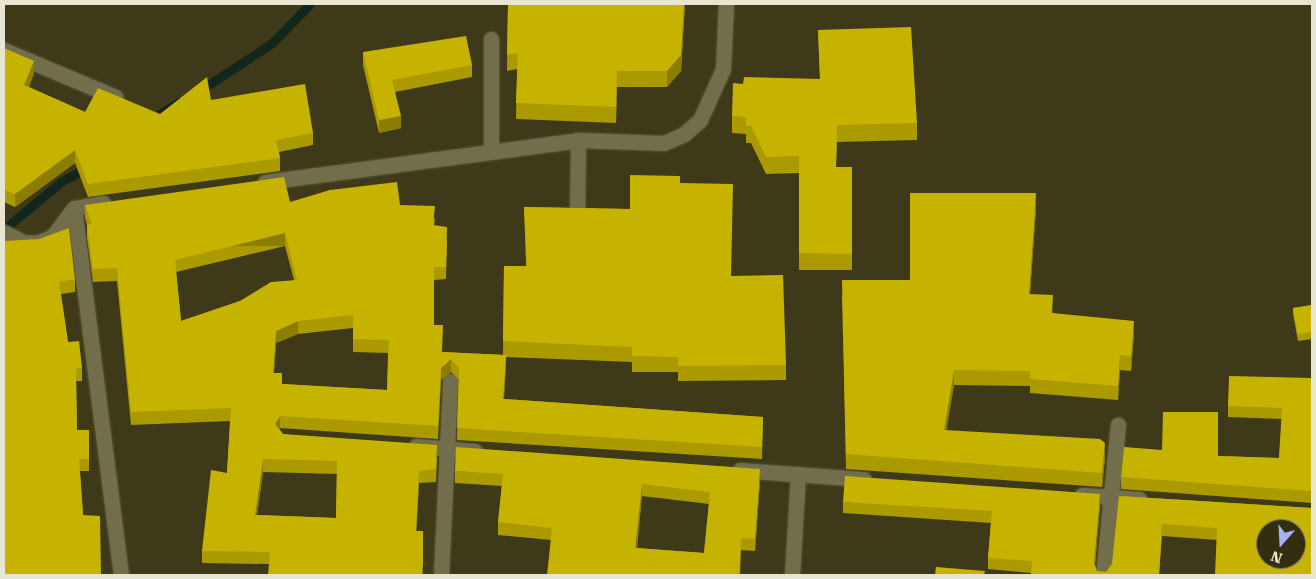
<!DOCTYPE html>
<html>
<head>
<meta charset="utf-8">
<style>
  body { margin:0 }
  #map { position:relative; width:1316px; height:579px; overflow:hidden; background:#3e3919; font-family:"Roboto Serif",serif }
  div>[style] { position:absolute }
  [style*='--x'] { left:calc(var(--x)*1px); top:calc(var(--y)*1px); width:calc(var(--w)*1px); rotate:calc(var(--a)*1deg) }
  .stream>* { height:9px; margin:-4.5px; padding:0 4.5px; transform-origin:4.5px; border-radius:4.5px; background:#12261c }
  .roads { filter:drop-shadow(0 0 1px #5c573b) drop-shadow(0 0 1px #5c573b) }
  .street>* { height:15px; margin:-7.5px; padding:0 7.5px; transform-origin:7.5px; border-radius:7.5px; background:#726e4c }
  .wall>* { inset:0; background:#aa9a00 }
  .shaded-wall>* { inset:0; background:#8b7d00; transform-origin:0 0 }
  .building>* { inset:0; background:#c6b300 }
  span { translate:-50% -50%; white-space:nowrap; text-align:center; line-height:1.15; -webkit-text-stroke:5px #332f0e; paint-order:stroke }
  .frame { position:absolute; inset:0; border:5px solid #e8e6d3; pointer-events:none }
  .north { position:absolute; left:1256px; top:519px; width:50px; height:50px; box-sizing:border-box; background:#332f0e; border:1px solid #7b785d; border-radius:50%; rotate:199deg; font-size:14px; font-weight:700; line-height:20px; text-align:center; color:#e8e6d3 }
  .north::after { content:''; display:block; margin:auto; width:18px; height:22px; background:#acaffb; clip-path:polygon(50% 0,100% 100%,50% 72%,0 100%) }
</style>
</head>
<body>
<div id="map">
  <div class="stream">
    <div style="--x:199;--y:91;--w:87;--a:-33.3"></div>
    <div style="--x:272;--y:43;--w:54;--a:-45.7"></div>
    <div style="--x:150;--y:120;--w:34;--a:-32"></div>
    <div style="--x:4;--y:229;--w:75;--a:-39.6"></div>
    <div style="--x:62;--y:181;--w:30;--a:-28"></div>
  </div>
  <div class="roads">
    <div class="street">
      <div style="--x:491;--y:39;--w:112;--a:90"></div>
      <div style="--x:4;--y:50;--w:121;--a:22.9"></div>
      <div style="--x:265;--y:182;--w:316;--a:-7.6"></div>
      <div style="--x:103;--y:203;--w:29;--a:170"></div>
      <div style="--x:74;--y:208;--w:370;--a:82.7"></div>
      <div style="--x:577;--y:214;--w:74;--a:-89.2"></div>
      <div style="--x:578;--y:140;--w:86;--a:2"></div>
      <div style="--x:664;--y:143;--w:22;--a:-24"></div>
      <div style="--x:684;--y:134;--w:21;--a:-41"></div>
      <div style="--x:700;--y:120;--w:56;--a:-65.7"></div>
      <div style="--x:723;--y:69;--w:65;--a:-87.4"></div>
      <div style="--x:4;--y:232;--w:21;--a:28"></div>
      <div style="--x:23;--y:242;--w:13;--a:4"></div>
      <div style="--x:36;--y:243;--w:17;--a:-21"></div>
      <div style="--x:52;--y:237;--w:36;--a:-53"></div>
      <div style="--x:416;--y:446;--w:59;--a:4.8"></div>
      <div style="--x:740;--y:470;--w:124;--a:4.2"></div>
      <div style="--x:1082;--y:495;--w:57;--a:4"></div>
      <div style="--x:441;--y:575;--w:194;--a:-87.3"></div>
      <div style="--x:792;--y:575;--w:101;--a:-86.6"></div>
      <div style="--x:1103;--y:575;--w:151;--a:-84.3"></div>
    </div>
  </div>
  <div class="wall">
    <div style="clip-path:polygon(508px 4px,685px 4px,681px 71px,667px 87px,617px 87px,616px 123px,516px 119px,517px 69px,507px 71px)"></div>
    <div style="clip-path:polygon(818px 30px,917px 123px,917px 140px,837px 142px,836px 167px,852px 167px,852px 270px,799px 270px,799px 173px,766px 174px,751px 143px,746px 143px,746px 134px,732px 133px,732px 116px,743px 84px,820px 79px)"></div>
    <div style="clip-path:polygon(4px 48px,34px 73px,29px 87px,85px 112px,160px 114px,211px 100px,313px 133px,313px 145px,279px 152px,280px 158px,280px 171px,88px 197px,75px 163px,15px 207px,4px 202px)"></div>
    <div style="clip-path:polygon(363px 52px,472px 65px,472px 77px,395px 92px,401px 128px,379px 133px,363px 65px)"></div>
    <div style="clip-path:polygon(evenodd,680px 183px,731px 276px,786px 365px,786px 380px,678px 381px,678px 372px,632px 372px,632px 362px,506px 357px,504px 399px,763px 417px,762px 459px,457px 440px,459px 380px,451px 372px,441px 380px,438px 439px,280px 428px,280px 430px,283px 434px,437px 458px,436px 482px,419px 483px,416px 531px,423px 575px,268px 564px,202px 563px,202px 551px,227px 473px,230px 421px,131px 425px,117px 281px,93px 282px,87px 237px,87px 225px,85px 217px,85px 205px,290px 202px,400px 205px,435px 219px,434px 226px,447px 240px,446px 279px,434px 280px,434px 325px,442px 352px,503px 355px,504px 266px,526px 266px,524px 207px,630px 209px,680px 183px,285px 246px,294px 280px,240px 301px,181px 321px,176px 272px,285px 246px,680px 183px,353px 328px,353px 352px,388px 353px,387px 390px,282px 384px,274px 373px,276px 343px,298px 334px,353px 328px,680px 183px,263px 472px,337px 474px,336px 518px,257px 515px,263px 472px)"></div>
    <div style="clip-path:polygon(1036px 208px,1030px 294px,1053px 313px,1134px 335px,1131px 371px,1120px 370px,1118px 400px,1030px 393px,1030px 386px,954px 385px,946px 431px,1105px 458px,1102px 487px,846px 469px,842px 295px,910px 280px)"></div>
    <div style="clip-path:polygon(4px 241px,75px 279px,75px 292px,61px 294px,68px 342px,82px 368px,82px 381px,76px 381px,77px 430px,89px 430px,89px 471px,80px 471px,83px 515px,4px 575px)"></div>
    <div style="clip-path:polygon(1312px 305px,1312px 339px,1298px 341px,1293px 314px,1293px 308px)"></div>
    <div style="clip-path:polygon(1312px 378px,1312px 503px,1121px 489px,1121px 477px,1218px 456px,1279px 458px,1282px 419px,1228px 417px,1228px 406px)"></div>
    <div style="clip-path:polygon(evenodd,455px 471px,760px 481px,755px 551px,741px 550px,740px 575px,551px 540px,498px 535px,498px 522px,502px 486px,455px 483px,455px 471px,642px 496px,709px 504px,704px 553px,637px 548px,642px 496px)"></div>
    <div style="clip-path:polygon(1119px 496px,1312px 508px,1217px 540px,1162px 536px,1159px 575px,1031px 575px,1031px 573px,988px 569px,988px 558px,991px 523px,843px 513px,843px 502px,1100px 506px,1095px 565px,1097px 571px,1106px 572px,1112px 564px)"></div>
  </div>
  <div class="shaded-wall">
    <div style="clip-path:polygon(684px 4px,685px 4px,681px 71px,667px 87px,667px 71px)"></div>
    <div style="clip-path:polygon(34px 61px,34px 73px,24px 98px,24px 85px)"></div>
    <div style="clip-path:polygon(617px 71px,617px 87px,616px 123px,616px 107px)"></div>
    <div style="clip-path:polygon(401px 116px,401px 128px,379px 133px,379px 120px)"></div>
    <div style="clip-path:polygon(75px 150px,75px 163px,15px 207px,15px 194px)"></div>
    <div style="clip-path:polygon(1036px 193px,1036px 208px,1029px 308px,1029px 294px)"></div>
    <div style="left:285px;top:233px;width:13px;height:113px;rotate:90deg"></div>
    <div style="clip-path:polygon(298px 321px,298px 334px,276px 343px,273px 386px,273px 373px,276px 331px)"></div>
    <div style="clip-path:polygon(1134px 321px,1134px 335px,1131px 371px,1131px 356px)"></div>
    <div style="clip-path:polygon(506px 355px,506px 367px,503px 412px,503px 399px)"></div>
    <div style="clip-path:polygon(1120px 355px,1120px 370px,1118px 400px,1118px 386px)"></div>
    <div style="clip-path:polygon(451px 359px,451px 372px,441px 380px,438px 439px,441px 368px)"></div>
    <div style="clip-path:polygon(954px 370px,954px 385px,944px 445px,944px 430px)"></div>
    <div style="clip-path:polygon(280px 416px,280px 428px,275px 437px,275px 424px)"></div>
    <div style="clip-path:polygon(1105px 443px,1105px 458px,1102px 487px,1102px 473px)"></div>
    <div style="clip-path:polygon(263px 459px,263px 472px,255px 527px,255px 515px)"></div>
    <div style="clip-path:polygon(760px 469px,760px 481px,755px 551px,755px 539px)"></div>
    <div style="clip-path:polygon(419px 471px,419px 483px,416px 544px,416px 531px)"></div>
    <div style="clip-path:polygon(642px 484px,642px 496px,635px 560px,635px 548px)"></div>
    <div style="clip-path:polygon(1100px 494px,1100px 506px,1094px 575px,1094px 563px)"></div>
  </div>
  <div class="building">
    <div style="clip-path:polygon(508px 4px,684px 4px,681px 55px,667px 71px,617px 71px,616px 107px,516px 103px,518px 53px,507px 55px)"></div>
    <div style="clip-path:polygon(911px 27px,917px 123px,837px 125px,836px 167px,852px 167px,852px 254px,799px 253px,799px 156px,766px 157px,751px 126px,746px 126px,746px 117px,732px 116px,733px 83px,743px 84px,744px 77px,820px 79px,818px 30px)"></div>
    <div style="clip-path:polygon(466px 36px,472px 65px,392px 80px,401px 116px,379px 120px,363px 52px)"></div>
    <div style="clip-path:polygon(4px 48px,34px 61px,24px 85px,85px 112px,98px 88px,160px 114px,207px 77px,211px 100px,305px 84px,313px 133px,276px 140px,280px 158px,88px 184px,75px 150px,15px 194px,4px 190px)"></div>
    <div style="clip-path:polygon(630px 175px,680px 176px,680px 183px,733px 184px,731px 276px,783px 275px,786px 365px,678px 366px,678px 357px,632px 356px,632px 347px,503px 341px,504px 266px,527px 266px,524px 207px,630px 209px)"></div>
    <div style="clip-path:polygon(evenodd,284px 177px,290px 202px,330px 190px,397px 182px,400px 205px,435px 206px,433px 225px,447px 227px,446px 267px,434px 267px,434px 325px,443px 325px,442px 352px,506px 355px,503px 399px,763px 417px,762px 447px,457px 428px,459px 368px,451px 359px,441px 368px,438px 426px,280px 416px,275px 424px,283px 434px,437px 445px,436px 469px,419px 471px,416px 531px,423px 531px,423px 564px,422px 575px,268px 575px,270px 552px,202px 551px,211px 470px,227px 473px,231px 408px,131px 412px,117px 268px,93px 269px,87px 225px,92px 224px,85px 205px,284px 177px,285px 233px,297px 280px,271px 282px,240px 301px,181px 321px,175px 260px,285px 233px,284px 177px,353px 315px,353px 339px,389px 340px,387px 390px,282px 384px,282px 373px,273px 373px,276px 331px,298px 321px,353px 315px,284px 177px,263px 459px,337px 461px,336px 518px,255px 515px,263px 459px)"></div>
    <div style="clip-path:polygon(910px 193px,1036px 193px,1029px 294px,1053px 295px,1052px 313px,1134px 321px,1131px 356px,1120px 355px,1118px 386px,1030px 379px,1030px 371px,954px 370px,944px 430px,1100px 439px,1105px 443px,1102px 473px,846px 454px,842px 280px,910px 280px)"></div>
    <div style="clip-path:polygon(69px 228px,75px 279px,59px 282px,68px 342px,79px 341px,82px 368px,76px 369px,77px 430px,89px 430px,89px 459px,79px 459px,83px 515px,100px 516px,101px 575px,4px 575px,4px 241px,39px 239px)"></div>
    <div style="clip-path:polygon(1312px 305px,1312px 332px,1298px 334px,1293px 308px)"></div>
    <div style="clip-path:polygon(1229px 376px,1312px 378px,1312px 491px,1121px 477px,1124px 447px,1162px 450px,1163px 412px,1218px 412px,1218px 456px,1279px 458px,1282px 408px,1228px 406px)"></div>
    <div style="clip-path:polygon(evenodd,456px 447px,760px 469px,755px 539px,741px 538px,739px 575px,547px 575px,552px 528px,498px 522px,503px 474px,455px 471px,456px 447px,642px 484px,710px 492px,704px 553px,635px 548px,642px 484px)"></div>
    <div style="clip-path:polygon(evenodd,845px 476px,1100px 494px,1094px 563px,1097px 571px,1106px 572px,1112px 564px,1119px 496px,1312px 508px,1312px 575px,1215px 575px,1217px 528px,1162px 524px,1159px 575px,1031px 575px,1032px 561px,988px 558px,992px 511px,843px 502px,845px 476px,1266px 529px,1296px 529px,1296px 559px,1266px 559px,1266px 529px)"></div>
    <div style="clip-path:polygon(936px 567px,985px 571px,984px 575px,935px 575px)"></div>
  </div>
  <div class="frame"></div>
  <div class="north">N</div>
</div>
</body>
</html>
